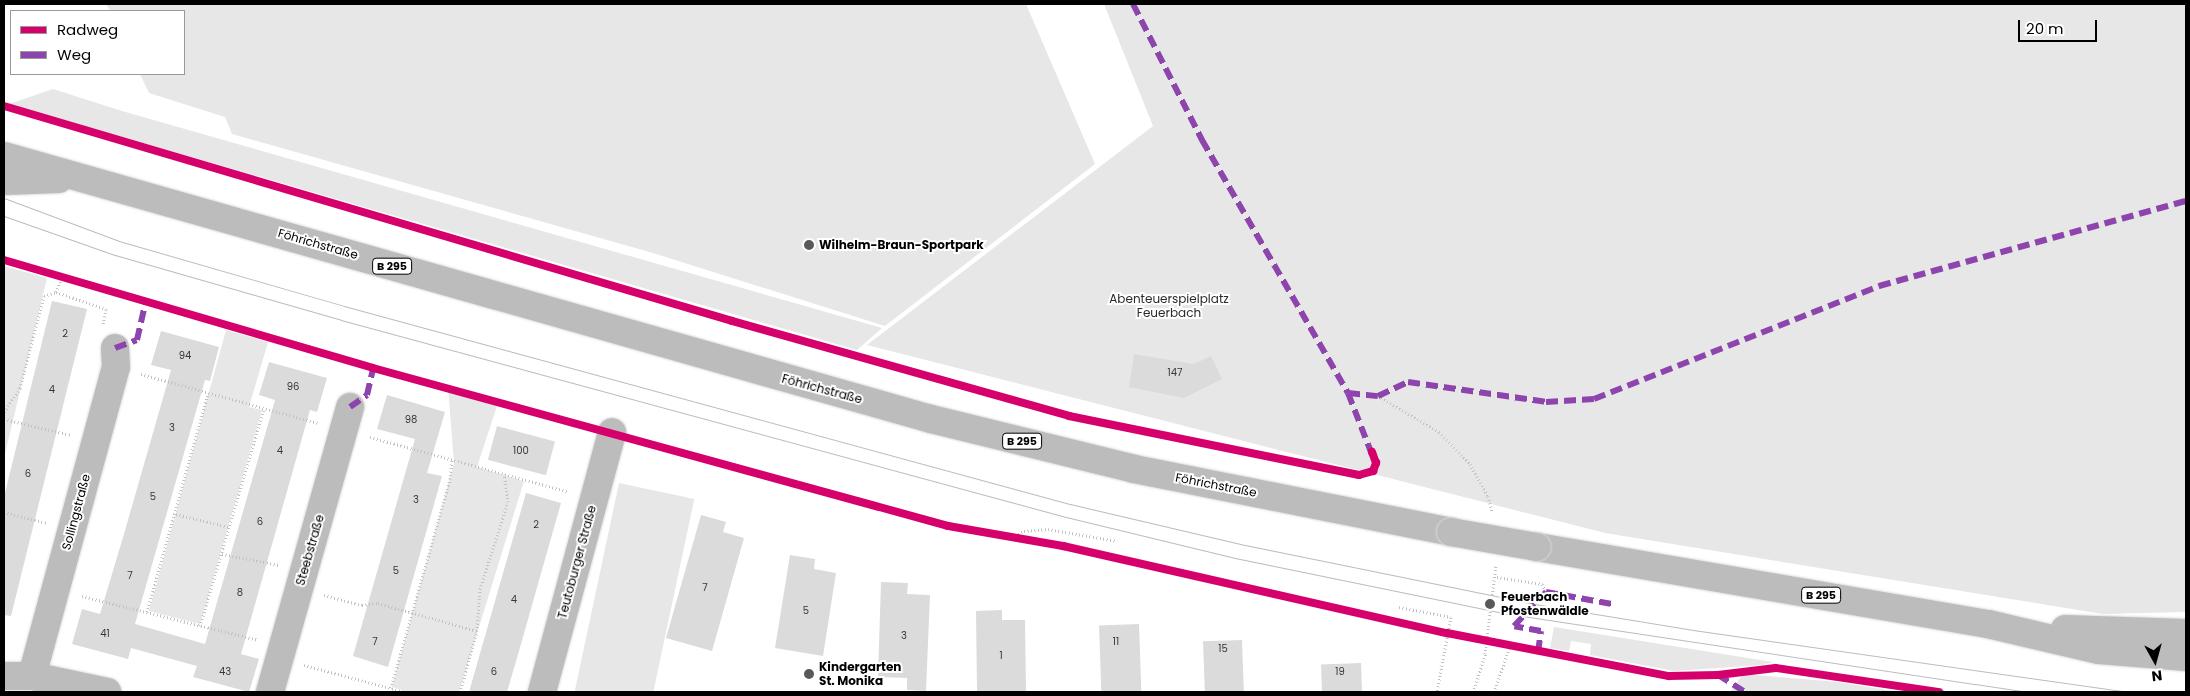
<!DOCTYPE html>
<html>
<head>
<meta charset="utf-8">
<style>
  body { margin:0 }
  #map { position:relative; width:2190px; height:696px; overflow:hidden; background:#fff; font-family:Poppins,sans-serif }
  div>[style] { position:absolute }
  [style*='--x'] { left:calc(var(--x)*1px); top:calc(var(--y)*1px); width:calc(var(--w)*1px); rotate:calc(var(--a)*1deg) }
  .green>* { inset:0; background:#e7e7e7; transform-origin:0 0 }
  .building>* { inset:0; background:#dbdbdb; transform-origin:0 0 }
  .path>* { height:3px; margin-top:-1.5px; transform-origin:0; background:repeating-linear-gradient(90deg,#c2c2c2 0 1px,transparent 0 3.5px) }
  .roads { filter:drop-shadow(0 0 1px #dbdbdb) drop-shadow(0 0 1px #dbdbdb) }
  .minor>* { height:28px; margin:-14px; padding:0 14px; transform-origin:14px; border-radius:14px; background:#bcbcbc }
  .major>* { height:28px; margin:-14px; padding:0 14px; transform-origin:14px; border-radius:14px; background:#bcbcbc }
  .tram>* { height:1px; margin:-0.5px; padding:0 0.5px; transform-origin:0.5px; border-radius:0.5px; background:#bcbcbc }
  .path-bridge>* { height:3px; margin-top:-1.5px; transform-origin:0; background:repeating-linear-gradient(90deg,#c2c2c2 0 1px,transparent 0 3.5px) }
  .bridges { filter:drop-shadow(0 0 1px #dbdbdb) drop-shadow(0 0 1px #dbdbdb) }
  .major-bridge>* { height:28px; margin:-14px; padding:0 14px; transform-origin:14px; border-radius:14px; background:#bcbcbc }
  .quiet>* { height:6px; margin-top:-3px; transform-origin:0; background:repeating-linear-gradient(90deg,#8e44ad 0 12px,transparent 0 18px) }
  .cycleway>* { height:8px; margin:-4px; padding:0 4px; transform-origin:4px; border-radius:4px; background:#d6006c }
  .dots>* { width:14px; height:14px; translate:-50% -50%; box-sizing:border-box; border:2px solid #fff; border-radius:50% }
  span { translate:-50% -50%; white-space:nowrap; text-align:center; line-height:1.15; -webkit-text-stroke:4px #fff; paint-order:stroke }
  .number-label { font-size:10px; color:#373737 }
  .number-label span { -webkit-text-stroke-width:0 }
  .shield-label span { padding:1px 4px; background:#fff; border:1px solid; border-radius:4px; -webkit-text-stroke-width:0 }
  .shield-label { font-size:11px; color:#000; font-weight:700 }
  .street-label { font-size:12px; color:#000 }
  .poi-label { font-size:12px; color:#000; font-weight:700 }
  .left { translate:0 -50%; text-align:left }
  .park-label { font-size:12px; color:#2b2b2b }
  .frame { position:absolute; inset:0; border:5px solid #000; pointer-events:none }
  .legend { position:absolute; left:10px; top:10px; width:175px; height:65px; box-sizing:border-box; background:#fff; border:1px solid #999; margin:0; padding:6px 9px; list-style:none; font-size:15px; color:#000 }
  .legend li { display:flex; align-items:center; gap:10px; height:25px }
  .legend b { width:25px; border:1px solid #999 }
  .north { position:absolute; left:2130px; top:636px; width:50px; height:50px; -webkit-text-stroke:4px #fff; paint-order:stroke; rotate:173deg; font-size:14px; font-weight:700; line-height:20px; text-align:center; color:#000 }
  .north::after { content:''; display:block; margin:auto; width:18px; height:22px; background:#000; clip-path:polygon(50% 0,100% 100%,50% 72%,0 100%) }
  .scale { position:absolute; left:2018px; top:20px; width:79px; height:22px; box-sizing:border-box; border:2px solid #000; border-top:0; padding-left:6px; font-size:15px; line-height:18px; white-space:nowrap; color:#000; -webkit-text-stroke:4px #fff; paint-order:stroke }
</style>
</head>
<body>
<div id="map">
  <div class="green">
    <div style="clip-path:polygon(106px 4px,1026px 4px,1095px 164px,885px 326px,653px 253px,232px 134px,225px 117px,149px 93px,140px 74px,184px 74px,184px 11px,110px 11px)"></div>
    <div style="clip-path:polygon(1104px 4px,2186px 4px,2186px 612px,2103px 614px,1605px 533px,867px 345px,1153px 126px)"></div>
    <div style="clip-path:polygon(53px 89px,122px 111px,882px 328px,857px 350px,9px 104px)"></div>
    <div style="clip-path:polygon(4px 266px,47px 278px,4px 458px)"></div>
    <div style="clip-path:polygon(226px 330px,268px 342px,249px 407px,262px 410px,200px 624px,149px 611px)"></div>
    <div style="clip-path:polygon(448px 388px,498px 403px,477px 467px,524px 481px,459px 692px,408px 692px,392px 687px,454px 463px)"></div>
    <div style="left:619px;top:483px;width:77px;height:216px;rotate:12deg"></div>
    <div style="clip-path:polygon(1554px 627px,1773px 662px,1762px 665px,1674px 671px,1590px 655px,1591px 644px,1571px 641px,1569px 651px,1550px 648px)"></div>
    <div style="clip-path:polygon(1743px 674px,1838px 682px,1900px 692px,1730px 692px)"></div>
  </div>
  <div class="building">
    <div style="clip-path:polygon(52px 301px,87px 309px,11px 616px,4px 615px,4px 497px)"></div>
    <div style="clip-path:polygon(161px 331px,219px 347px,210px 381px,205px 380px,135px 624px,205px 644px,275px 400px,259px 395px,269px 362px,327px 378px,317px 412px,310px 410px,241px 654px,259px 659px,249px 692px,193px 677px,197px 666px,131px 648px,128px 659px,72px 644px,82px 609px,100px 614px,124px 534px,171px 370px,151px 365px)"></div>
    <div style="clip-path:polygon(1134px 354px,1194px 364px,1211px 356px,1222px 379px,1184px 398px,1129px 387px)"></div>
    <div style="clip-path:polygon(387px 395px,445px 412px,427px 473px,442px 476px,388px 667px,353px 656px,415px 439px,377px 429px)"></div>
    <div style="left:497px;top:426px;width:60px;height:35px;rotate:15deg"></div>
    <div style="clip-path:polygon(526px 493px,561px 503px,519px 651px,507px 692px,469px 692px)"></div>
    <div style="clip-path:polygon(701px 515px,726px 522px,723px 532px,744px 538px,712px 651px,666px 638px)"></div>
    <div style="clip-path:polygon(790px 555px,815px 559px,814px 569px,836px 573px,823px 656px,775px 648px)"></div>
    <div style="clip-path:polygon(881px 582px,908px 583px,907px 594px,930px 595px,926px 691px,907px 690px,907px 678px,878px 677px)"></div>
    <div style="clip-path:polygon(1002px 610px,1002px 620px,1025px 620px,1026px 692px,977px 692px,976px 611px)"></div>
    <div style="left:1139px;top:624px;width:68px;height:40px;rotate:88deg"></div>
    <div style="left:1242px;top:640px;width:52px;height:39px;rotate:88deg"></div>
    <div style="left:1361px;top:663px;width:29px;height:40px;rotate:88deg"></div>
  </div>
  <div class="path">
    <div style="--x:56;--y:292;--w:53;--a:18.8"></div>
    <div style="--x:106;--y:309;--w:16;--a:101"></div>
    <div style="--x:141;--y:374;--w:184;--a:15.5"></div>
    <div style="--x:1378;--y:396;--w:71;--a:30.5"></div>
    <div style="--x:1439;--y:432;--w:45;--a:45.9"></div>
    <div style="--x:1470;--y:464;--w:37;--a:61"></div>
    <div style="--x:1488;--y:496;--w:16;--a:76"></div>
    <div style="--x:4;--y:412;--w:29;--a:-56"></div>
    <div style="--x:20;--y:388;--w:95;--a:-75.4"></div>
    <div style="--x:44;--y:296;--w:13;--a:-18"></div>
    <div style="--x:56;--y:292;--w:17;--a:-69"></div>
    <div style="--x:4;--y:419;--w:69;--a:13.4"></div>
    <div style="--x:370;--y:437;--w:206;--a:15.4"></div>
    <div style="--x:4;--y:512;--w:44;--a:14.3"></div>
    <div style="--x:176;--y:514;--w:55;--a:13.8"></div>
    <div style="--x:1012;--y:537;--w:13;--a:-27"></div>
    <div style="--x:1024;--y:531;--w:24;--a:-5"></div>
    <div style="--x:1048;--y:529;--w:70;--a:9.9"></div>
    <div style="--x:222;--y:554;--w:58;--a:10.9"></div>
    <div style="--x:1497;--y:577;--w:46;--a:8.8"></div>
    <div style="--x:1542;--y:584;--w:9;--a:63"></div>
    <div style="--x:324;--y:595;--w:39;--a:15"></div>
    <div style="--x:362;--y:605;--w:16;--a:-7"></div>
    <div style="--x:378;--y:603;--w:103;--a:15.8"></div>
    <div style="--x:82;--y:596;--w:181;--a:14"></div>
    <div style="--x:1399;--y:607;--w:53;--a:10.9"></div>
    <div style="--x:1451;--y:617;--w:76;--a:100.6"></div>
    <div style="--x:147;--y:612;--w:227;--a:-74.4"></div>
    <div style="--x:200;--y:626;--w:226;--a:-73.6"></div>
    <div style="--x:1447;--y:633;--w:18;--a:9"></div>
    <div style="--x:1502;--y:644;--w:37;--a:13"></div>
    <div style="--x:304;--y:665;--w:105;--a:15"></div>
    <div style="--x:391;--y:688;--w:217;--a:-74.2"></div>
    <div style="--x:450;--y:479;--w:20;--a:-84"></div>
    <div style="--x:460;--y:692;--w:63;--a:-74.4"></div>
    <div style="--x:477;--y:631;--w:42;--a:-85.9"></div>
    <div style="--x:480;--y:589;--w:91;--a:-72.2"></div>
    <div style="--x:508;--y:502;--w:28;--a:-98"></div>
    <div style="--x:1473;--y:692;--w:40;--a:-72"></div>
    <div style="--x:1485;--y:654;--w:89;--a:-82.9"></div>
    <div style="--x:1494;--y:692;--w:49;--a:-70.8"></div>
  </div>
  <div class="roads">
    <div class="minor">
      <div style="--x:4;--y:676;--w:28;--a:0"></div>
      <div style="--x:32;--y:676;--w:77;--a:12"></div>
      <div style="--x:32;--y:676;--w:320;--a:-74.8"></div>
      <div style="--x:116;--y:367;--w:19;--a:-93"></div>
      <div style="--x:270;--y:692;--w:296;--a:-74.3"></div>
      <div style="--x:542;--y:692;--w:269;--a:-74.9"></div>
    </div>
    <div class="major">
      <div style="--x:4;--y:156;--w:964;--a:15.84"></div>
      <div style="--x:931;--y:419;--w:209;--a:13.8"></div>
      <div style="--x:1134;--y:469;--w:323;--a:11.2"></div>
      <div style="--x:4;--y:181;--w:55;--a:-2.1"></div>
      <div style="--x:1537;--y:547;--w:458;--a:9.7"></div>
      <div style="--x:1988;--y:624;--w:114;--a:13.2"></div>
      <div style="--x:2099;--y:650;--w:87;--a:4.6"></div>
      <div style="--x:2065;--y:629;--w:121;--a:1.9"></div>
    </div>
  </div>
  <div class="tram">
    <div style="--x:4;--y:198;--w:123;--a:20.5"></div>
    <div style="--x:119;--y:241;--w:234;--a:16.1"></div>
    <div style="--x:344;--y:306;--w:753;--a:15.26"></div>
    <div style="--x:1070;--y:504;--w:175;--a:13.2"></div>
    <div style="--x:1240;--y:544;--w:301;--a:11.5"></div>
    <div style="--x:1535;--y:604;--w:160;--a:9.3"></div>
    <div style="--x:1693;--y:630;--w:442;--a:8.1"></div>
    <div style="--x:4;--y:216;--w:118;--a:19.4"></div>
    <div style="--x:115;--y:255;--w:235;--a:16"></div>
    <div style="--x:341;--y:320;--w:751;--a:15.2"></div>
    <div style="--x:1066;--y:517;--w:174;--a:13.6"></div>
    <div style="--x:1235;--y:558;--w:280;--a:11.6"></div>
    <div style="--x:1509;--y:614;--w:525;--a:8.55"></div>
  </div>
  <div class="path-bridge">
    <div style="--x:1465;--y:636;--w:38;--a:12"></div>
  </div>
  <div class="bridges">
    <div class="major-bridge">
      <div style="--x:1451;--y:532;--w:87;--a:9.9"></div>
    </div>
  </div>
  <div class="quiet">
    <div style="--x:1133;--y:4;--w:153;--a:63.1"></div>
    <div style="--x:1202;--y:140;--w:292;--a:60"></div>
    <div style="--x:1348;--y:393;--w:69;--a:68.7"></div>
    <div style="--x:115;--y:348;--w:23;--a:-20"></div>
    <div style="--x:137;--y:340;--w:41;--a:-77.3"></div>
    <div style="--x:1348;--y:393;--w:30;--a:6"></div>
    <div style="--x:1378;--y:396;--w:33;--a:-25"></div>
    <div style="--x:1408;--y:382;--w:139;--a:8.2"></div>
    <div style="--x:1546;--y:402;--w:48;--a:-3.6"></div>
    <div style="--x:1594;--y:399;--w:307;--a:-21.6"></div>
    <div style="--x:1879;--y:286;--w:319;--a:-15.5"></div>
    <div style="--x:350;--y:407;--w:21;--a:-35"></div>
    <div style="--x:367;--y:395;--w:28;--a:-77"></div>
    <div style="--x:1540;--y:652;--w:2;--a:180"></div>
    <div style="--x:1538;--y:652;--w:21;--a:-82"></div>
    <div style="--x:1541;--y:631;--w:27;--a:-170"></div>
    <div style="--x:1514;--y:626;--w:47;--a:-46.7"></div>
    <div style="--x:1546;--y:592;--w:67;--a:10.3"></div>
    <div style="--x:1718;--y:675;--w:32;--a:32"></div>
  </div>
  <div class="cycleway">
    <div style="--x:4;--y:106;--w:759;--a:16.45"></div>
    <div style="--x:732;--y:321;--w:350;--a:15.7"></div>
    <div style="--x:1069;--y:416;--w:296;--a:11.5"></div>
    <div style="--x:1359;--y:475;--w:15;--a:-16"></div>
    <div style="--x:1373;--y:471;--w:9;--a:-69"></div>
    <div style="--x:1376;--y:463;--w:12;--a:-110"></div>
    <div style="--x:4;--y:260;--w:384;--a:16.3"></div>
    <div style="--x:373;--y:368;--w:596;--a:15.36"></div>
    <div style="--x:948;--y:526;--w:117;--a:9.9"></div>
    <div style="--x:1063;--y:546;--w:394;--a:12.8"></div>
    <div style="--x:1447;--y:633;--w:226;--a:11"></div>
    <div style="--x:1669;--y:676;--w:49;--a:-1.2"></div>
    <div style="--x:1718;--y:675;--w:58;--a:-6.9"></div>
    <div style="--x:1776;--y:668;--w:165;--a:8.4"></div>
  </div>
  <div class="dots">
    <div style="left:809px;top:245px;background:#595959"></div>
    <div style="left:1490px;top:604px;background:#595959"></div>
    <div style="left:809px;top:674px;background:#595959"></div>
  </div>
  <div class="number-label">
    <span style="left:65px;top:334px">2</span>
    <span style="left:185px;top:356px">94</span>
    <span style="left:1175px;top:373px">147</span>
    <span style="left:293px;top:387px">96</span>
    <span style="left:52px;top:390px">4</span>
    <span style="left:411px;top:420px">98</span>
    <span style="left:172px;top:428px">3</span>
    <span style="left:280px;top:451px">4</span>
    <span style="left:521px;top:451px">100</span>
    <span style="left:28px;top:474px">6</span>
    <span style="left:153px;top:497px">5</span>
    <span style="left:416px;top:500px">3</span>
    <span style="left:260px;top:522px">6</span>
    <span style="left:536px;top:525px">2</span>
    <span style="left:396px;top:571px">5</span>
    <span style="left:130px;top:576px">7</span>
    <span style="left:705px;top:588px">7</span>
    <span style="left:240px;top:593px">8</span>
    <span style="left:514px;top:600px">4</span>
    <span style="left:806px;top:611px">5</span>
    <span style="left:105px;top:634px">41</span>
    <span style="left:904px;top:636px">3</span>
    <span style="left:375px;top:642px">7</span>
    <span style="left:1116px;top:642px">11</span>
    <span style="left:1223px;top:649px">15</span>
    <span style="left:1001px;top:656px">1</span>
    <span style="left:225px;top:672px">43</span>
    <span style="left:494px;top:672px">6</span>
    <span style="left:1340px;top:672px">19</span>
  </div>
  <div class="shield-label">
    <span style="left:392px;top:266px">B 295</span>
    <span style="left:1022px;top:441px">B 295</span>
    <span style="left:1821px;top:595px">B 295</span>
  </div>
  <div class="street-label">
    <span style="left:318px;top:244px;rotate:16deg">Föhrichstraße</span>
    <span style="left:822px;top:389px;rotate:15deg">Föhrichstraße</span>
    <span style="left:1216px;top:485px;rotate:11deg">Föhrichstraße</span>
    <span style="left:76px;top:512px;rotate:-75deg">Sollingstraße</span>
    <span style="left:310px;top:550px;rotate:-74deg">Steebstraße</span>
    <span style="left:577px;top:562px;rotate:-75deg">Teutoburger Straße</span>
  </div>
  <div class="poi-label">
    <span class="left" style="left:819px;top:245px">Wilhelm-Braun-Sportpark</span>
    <span class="left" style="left:1501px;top:604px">Feuerbach<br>Pfostenwäldle</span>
    <span class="left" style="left:819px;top:674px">Kindergarten<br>St. Monika</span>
  </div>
  <div class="park-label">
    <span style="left:1169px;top:306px">Abenteuerspielplatz<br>Feuerbach</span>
  </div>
  <div class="frame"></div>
  <ul class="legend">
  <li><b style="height:6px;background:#d6006c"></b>Radweg</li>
  <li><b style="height:6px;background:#8e44ad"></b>Weg</li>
  </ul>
  <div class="north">N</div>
  <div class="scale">20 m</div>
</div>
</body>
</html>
